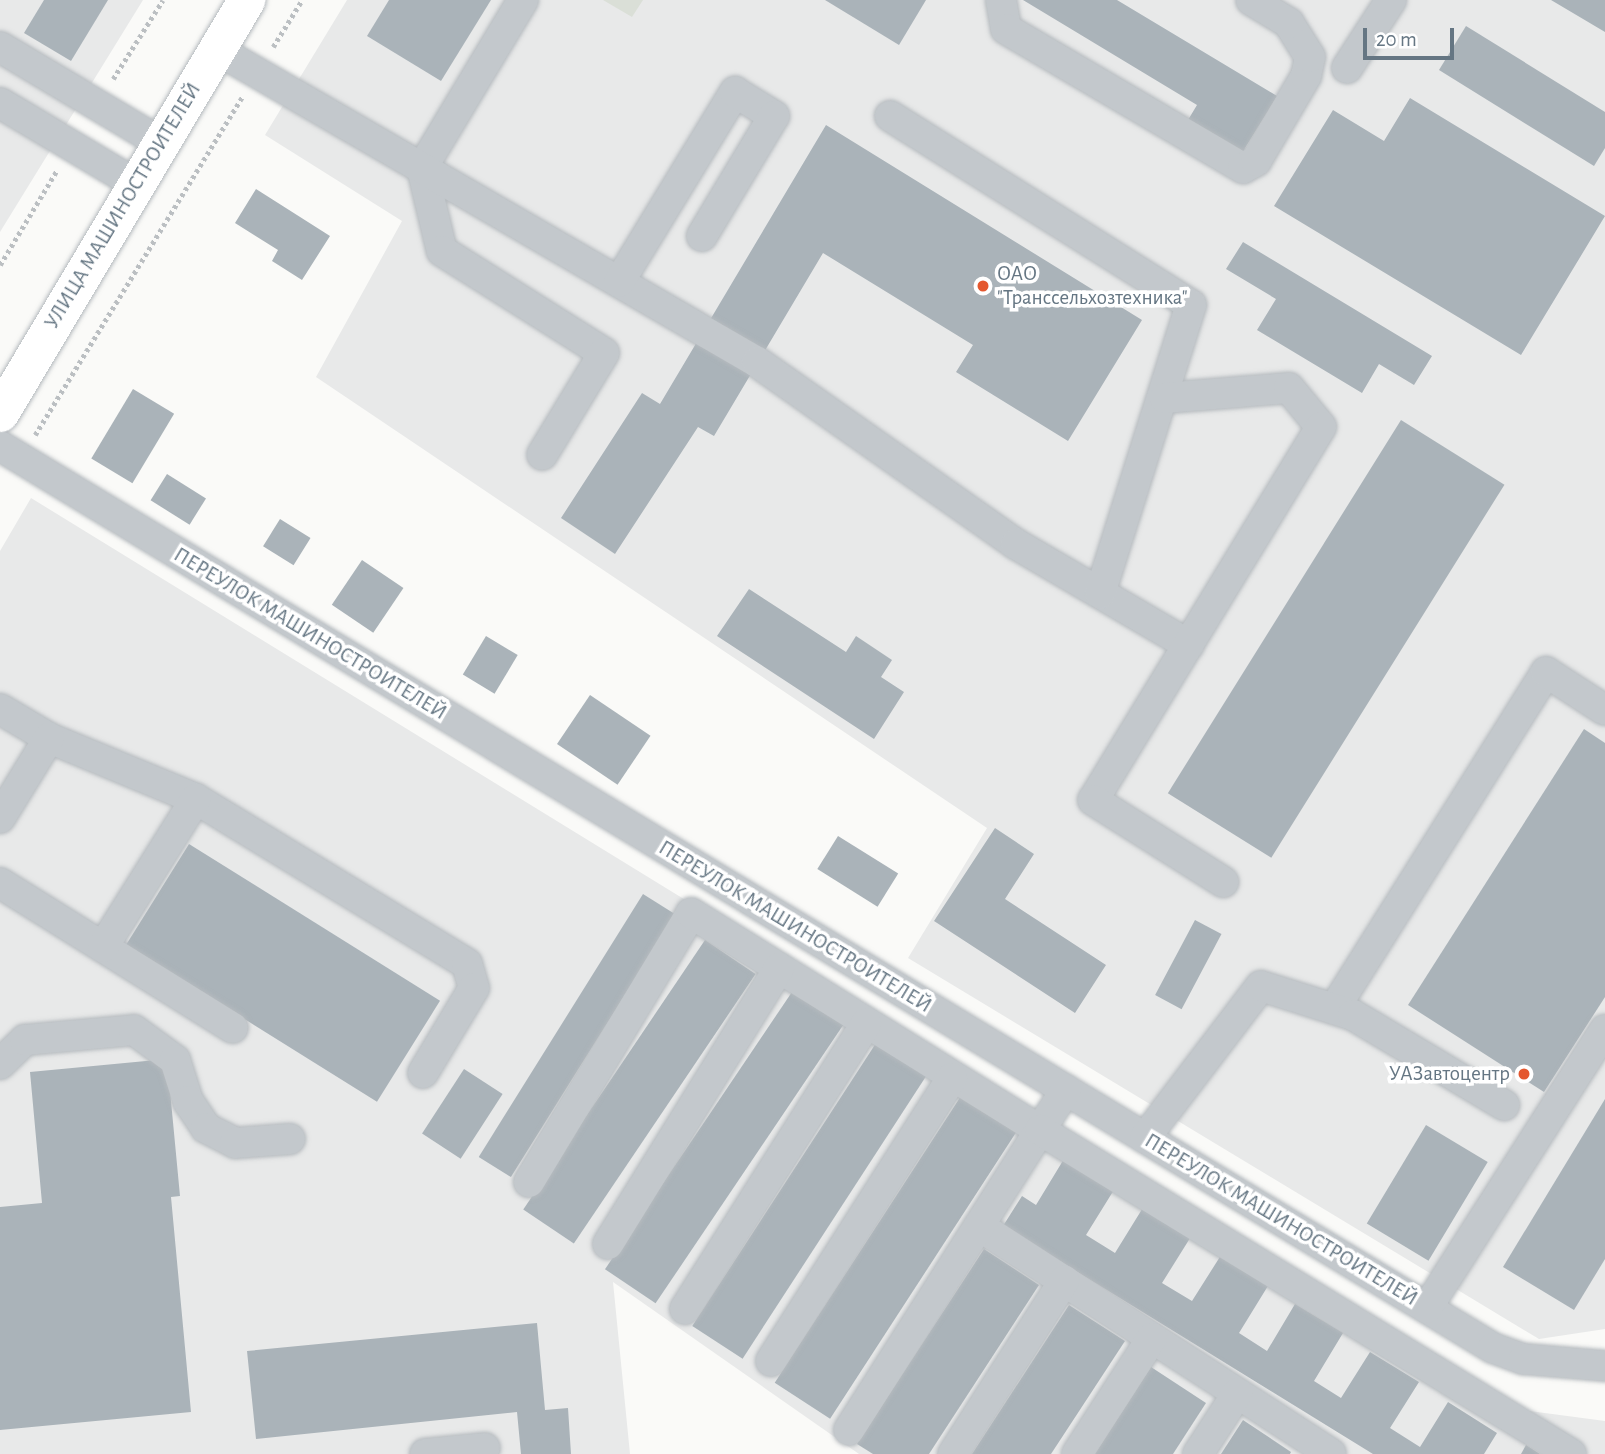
<!DOCTYPE html>
<html>
<head>
<meta charset="utf-8">
<style>
  body { margin:0 }
  #map { position:relative; width:1605px; height:1454px; overflow:hidden; background:#fafaf8; font-family:"Alegreya Sans",sans-serif }
  div>[style] { position:absolute }
  [style*='--x'] { left:calc(var(--x)*1px); top:calc(var(--y)*1px); width:calc(var(--w)*1px); rotate:calc(var(--a)*1deg) }
  .built>* { inset:0; background:#e8e9e9 }
  .green>* { inset:0; background:#dadfd7 }
  .building>* { inset:0; background:#aab3b9; transform-origin:0 0 }
  .path>* { height:4.5px; margin-top:-2.25px; transform-origin:0; background:repeating-linear-gradient(90deg,#bbbfc2 0 3.5px,transparent 0 7px) }
  .roads { filter:drop-shadow(0 0 2px #b5babe) drop-shadow(0 0 2px #b5babe) }
  .minor>* { height:30px; margin:-15px; padding:0 15px; transform-origin:15px; border-radius:15px; background:#c3c8cc }
  .major>* { height:37px; margin:-18.5px; padding:0 18.5px; transform-origin:18.5px; border-radius:18.5px; background:#fff }
  .dots>* { width:19px; height:19px; translate:-50% -50%; box-sizing:border-box; border:4px solid #fff; border-radius:50% }
  span { translate:-50% -50%; white-space:nowrap; text-align:center; line-height:1.15; -webkit-text-stroke:7px #fff; paint-order:stroke }
  .street-label { font-size:21px; color:#657683 }
  .poi-label { font-size:21px; color:#657683 }
  .left { translate:0 -50%; text-align:left }
  .right { translate:-100% -50%; text-align:right }
  .scale { position:absolute; left:1363px; top:28px; width:91px; height:32px; box-sizing:border-box; border:4px solid #657683; border-top:0; padding-left:9px; font-size:21px; line-height:24px; white-space:nowrap; color:#657683; -webkit-text-stroke:5px #fff; paint-order:stroke }
</style>
</head>
<body>
<div id="map">
  <div class="built">
    <div style="clip-path:polygon(0 0,143px 0,0 232px)"></div>
    <div style="clip-path:polygon(347px 0,1605px 0,1605px 1329px,1539px 1339px,908px 958px,987px 828px,316px 377px,402px 221px,265px 135px)"></div>
    <div style="clip-path:polygon(31px 498px,1514px 1409px,1605px 1421px,1605px 1454px,859px 1454px,613px 1282px,630px 1454px,0 1454px,0 551px)"></div>
  </div>
  <div class="green">
    <div style="clip-path:polygon(603px 0,643px 0,632px 17px)"></div>
  </div>
  <div class="building">
    <div style="clip-path:polygon(44px 0,108px 0,71px 61px,24px 33px)"></div>
    <div style="clip-path:polygon(389px 0,491px 0,441px 81px,367px 36px)"></div>
    <div style="clip-path:polygon(825px 0,926px 0,899px 45px)"></div>
    <div style="clip-path:polygon(1023px 0,1117px 0,1277px 96px,1242px 153px,1188px 120px,1197px 105px)"></div>
    <div style="clip-path:polygon(1551px 0,1605px 0,1605px 32px)"></div>
    <div style="clip-path:polygon(1466px 26px,1605px 112px,1605px 148px,1594px 166px,1439px 70px)"></div>
    <div style="clip-path:polygon(1410px 98px,1605px 216px,1521px 355px,1274px 206px,1333px 110px,1384px 141px)"></div>
    <div style="clip-path:polygon(826px 125px,1142px 320px,1068px 441px,956px 372px,973px 345px,823px 253px,714px 436px,698px 427px,615px 554px,561px 518px,642px 393px,660px 404px)"></div>
    <div style="clip-path:polygon(256px 189px,330px 236px,302px 280px,272px 261px,278px 250px,235px 223px)"></div>
    <div style="clip-path:polygon(1243px 242px,1432px 356px,1414px 385px,1379px 364px,1362px 393px,1257px 330px,1276px 299px,1226px 269px)"></div>
    <div style="left:133px;top:389px;width:48px;height:81px;rotate:31deg"></div>
    <div style="left:1401px;top:420px;width:122px;height:440px;rotate:32deg"></div>
    <div style="left:167px;top:474px;width:46px;height:31px;rotate:32deg"></div>
    <div style="left:280px;top:519px;width:36px;height:32px;rotate:32deg"></div>
    <div style="left:362px;top:560px;width:50px;height:54px;rotate:34deg"></div>
    <div style="clip-path:polygon(749px 589px,846px 652px,856px 636px,892px 660px,881px 677px,904px 692px,874px 739px,717px 636px)"></div>
    <div style="left:486px;top:636px;width:37px;height:45px;rotate:31deg"></div>
    <div style="left:590px;top:695px;width:73px;height:59px;rotate:34deg"></div>
    <div style="clip-path:polygon(1584px 729px,1605px 743px,1605px 997px,1544px 1092px,1408px 1005px)"></div>
    <div style="clip-path:polygon(995px 828px,1034px 854px,1005px 899px,1106px 965px,1075px 1013px,934px 921px)"></div>
    <div style="left:838px;top:836px;width:71px;height:39px;rotate:32deg"></div>
    <div style="left:189px;top:844px;width:296px;height:119px;rotate:32deg"></div>
    <div style="left:643px;top:894px;width:38px;height:310px;rotate:32deg"></div>
    <div style="left:1195px;top:920px;width:30px;height:85px;rotate:28deg"></div>
    <div style="left:705px;top:940px;width:61px;height:325px;rotate:34deg"></div>
    <div style="left:794px;top:989px;width:61px;height:338px;rotate:34deg"></div>
    <div style="left:878px;top:1040px;width:60px;height:341px;rotate:33deg"></div>
    <div style="clip-path:polygon(167px 1059px,180px 1196px,171px 1197px,191px 1412px,0 1430px,0 1207px,42px 1203px,30px 1072px)"></div>
    <div style="left:464px;top:1069px;width:46px;height:77px;rotate:33deg"></div>
    <div style="left:961px;top:1096px;width:66px;height:342px;rotate:33deg"></div>
    <div style="clip-path:polygon(1605px 1099px,1605px 1259px,1574px 1310px,1503px 1267px)"></div>
    <div style="left:1426px;top:1125px;width:72px;height:115px;rotate:31deg"></div>
    <div style="clip-path:polygon(1067px 1154px,1117px 1185px,1086px 1235px,1115px 1253px,1144px 1206px,1192px 1235px,1162px 1283px,1192px 1301px,1223px 1252px,1271px 1281px,1239px 1333px,1267px 1351px,1295px 1304px,1343px 1333px,1314px 1381px,1341px 1398px,1370px 1352px,1419px 1382px,1390px 1428px,1420px 1447px,1448px 1402px,1497px 1433px,1484px 1454px,1373px 1454px,1003px 1226px,1022px 1196px,1036px 1205px)"></div>
    <div style="clip-path:polygon(984px 1249px,1039px 1285px,929px 1454px,873px 1454px,857px 1444px)"></div>
    <div style="clip-path:polygon(1069px 1305px,1125px 1341px,1051px 1454px,972px 1454px)"></div>
    <div style="clip-path:polygon(537px 1323px,545px 1410px,568px 1408px,571px 1454px,521px 1454px,517px 1412px,256px 1439px,247px 1351px)"></div>
    <div style="clip-path:polygon(1151px 1367px,1206px 1403px,1173px 1454px,1095px 1454px)"></div>
    <div style="clip-path:polygon(1243px 1420px,1291px 1452px,1290px 1454px,1221px 1454px)"></div>
    <div style="clip-path:polygon(1526px 1445px,1540px 1454px,1521px 1454px)"></div>
  </div>
  <div class="path">
    <div style="--x:273;--y:47;--w:55;--a:-58.3"></div>
    <div style="--x:113;--y:79;--w:93;--a:-57.7"></div>
    <div style="--x:0;--y:265;--w:111;--a:-59"></div>
    <div style="--x:35;--y:435;--w:398;--a:-58.5"></div>
  </div>
  <div class="roads">
    <div class="minor">
      <div style="--x:523;--y:0;--w:196;--a:121"></div>
      <div style="--x:422;--y:168;--w:85;--a:76.5"></div>
      <div style="--x:442;--y:251;--w:191;--a:32.2"></div>
      <div style="--x:604;--y:353;--w:119;--a:121.3"></div>
      <div style="--x:1001;--y:0;--w:29;--a:80"></div>
      <div style="--x:1006;--y:29;--w:275;--a:30.4"></div>
      <div style="--x:1243;--y:168;--w:15;--a:-28"></div>
      <div style="--x:1256;--y:161;--w:99;--a:-59.5"></div>
      <div style="--x:1306;--y:76;--w:19;--a:-78"></div>
      <div style="--x:1310;--y:57;--w:40;--a:-122"></div>
      <div style="--x:1289;--y:23;--w:44;--a:-148.8"></div>
      <div style="--x:0;--y:47;--w:187;--a:30.8"></div>
      <div style="--x:216;--y:49;--w:625;--a:30.05"></div>
      <div style="--x:757;--y:362;--w:317;--a:35.1"></div>
      <div style="--x:1016;--y:544;--w:200;--a:30.3"></div>
      <div style="--x:1347;--y:68;--w:81;--a:-57.1"></div>
      <div style="--x:0;--y:103;--w:158;--a:30.8"></div>
      <div style="--x:890;--y:116;--w:355;--a:32.1"></div>
      <div style="--x:1191;--y:305;--w:302;--a:107.5"></div>
      <div style="--x:619;--y:282;--w:223;--a:-58.6"></div>
      <div style="--x:735;--y:92;--w:46;--a:31.6"></div>
      <div style="--x:774;--y:116;--w:140;--a:121"></div>
      <div style="--x:1165;--y:398;--w:124;--a:-4.6"></div>
      <div style="--x:1289;--y:388;--w:50;--a:50.6"></div>
      <div style="--x:1321;--y:427;--w:437;--a:121.4"></div>
      <div style="--x:1093;--y:800;--w:154;--a:32.2"></div>
      <div style="--x:0;--y:446;--w:1744;--a:31.14"></div>
      <div style="--x:1493;--y:1348;--w:33;--a:20"></div>
      <div style="--x:1524;--y:1359;--w:81;--a:4.9"></div>
      <div style="--x:0;--y:709;--w:57;--a:30.6"></div>
      <div style="--x:49;--y:738;--w:159;--a:22.5"></div>
      <div style="--x:196;--y:799;--w:317;--a:31.3"></div>
      <div style="--x:467;--y:964;--w:25;--a:74"></div>
      <div style="--x:474;--y:988;--w:99;--a:121"></div>
      <div style="--x:0;--y:818;--w:94;--a:-58.5"></div>
      <div style="--x:0;--y:883;--w:274;--a:31.9"></div>
      <div style="--x:103;--y:947;--w:175;--a:-57.9"></div>
      <div style="--x:1334;--y:1009;--w:398;--a:-57.8"></div>
      <div style="--x:1546;--y:672;--w:70;--a:32.8"></div>
      <div style="--x:0;--y:1064;--w:35;--a:-44"></div>
      <div style="--x:25;--y:1040;--w:109;--a:-5.2"></div>
      <div style="--x:134;--y:1030;--w:51;--a:36.2"></div>
      <div style="--x:175;--y:1060;--w:43;--a:72.4"></div>
      <div style="--x:188;--y:1101;--w:32;--a:56"></div>
      <div style="--x:206;--y:1128;--w:33;--a:27"></div>
      <div style="--x:235;--y:1143;--w:55;--a:-4.2"></div>
      <div style="--x:1145;--y:1138;--w:191;--a:-52.7"></div>
      <div style="--x:1261;--y:986;--w:96;--a:17.5"></div>
      <div style="--x:1353;--y:1015;--w:176;--a:30.8"></div>
      <div style="--x:529;--y:1182;--w:314;--a:-58.9"></div>
      <div style="--x:691;--y:913;--w:411;--a:31.9"></div>
      <div style="--x:1040;--y:1130;--w:48;--a:-57"></div>
      <div style="--x:979;--y:1226;--w:419;--a:32.9"></div>
      <div style="--x:608;--y:1244;--w:325;--a:-58.2"></div>
      <div style="--x:1427;--y:1308;--w:330;--a:-57.4"></div>
      <div style="--x:685;--y:1309;--w:338;--a:-57.6"></div>
      <div style="--x:771;--y:1361;--w:336;--a:-57.4"></div>
      <div style="--x:849;--y:1430;--w:356;--a:-57.5"></div>
      <div style="--x:1040;--y:1130;--w:622;--a:31.39"></div>
      <div style="--x:425;--y:1454;--w:60;--a:-5.7"></div>
      <div style="--x:953;--y:1454;--w:206;--a:-57.3"></div>
      <div style="--x:1077;--y:1454;--w:138;--a:-57.1"></div>
      <div style="--x:1198;--y:1454;--w:72;--a:-57"></div>
    </div>
    <div class="major">
      <div style="--x:0;--y:413;--w:481;--a:-59.2"></div>
    </div>
  </div>
  <div class="dots">
    <div style="left:983px;top:286px;background:#e4572e"></div>
    <div style="left:1524px;top:1074px;background:#e4572e"></div>
  </div>
  <div class="street-label">
    <span style="left:123px;top:206px;rotate:-59deg">УЛИЦА МАШИНОСТРОИТЕЛЕЙ</span>
    <span style="left:310px;top:634px;rotate:31deg">ПЕРЕУЛОК МАШИНОСТРОИТЕЛЕЙ</span>
    <span style="left:795px;top:927px;rotate:31deg">ПЕРЕУЛОК МАШИНОСТРОИТЕЛЕЙ</span>
    <span style="left:1281px;top:1220px;rotate:31deg">ПЕРЕУЛОК МАШИНОСТРОИТЕЛЕЙ</span>
  </div>
  <div class="poi-label">
    <span class="left" style="left:997px;top:286px">ОАО<br>"Транссельхозтехника"</span>
    <span class="right" style="left:1510px;top:1074px">УАЗавтоцентр</span>
  </div>
  <div class="scale">20 m</div>
</div>
</body>
</html>
